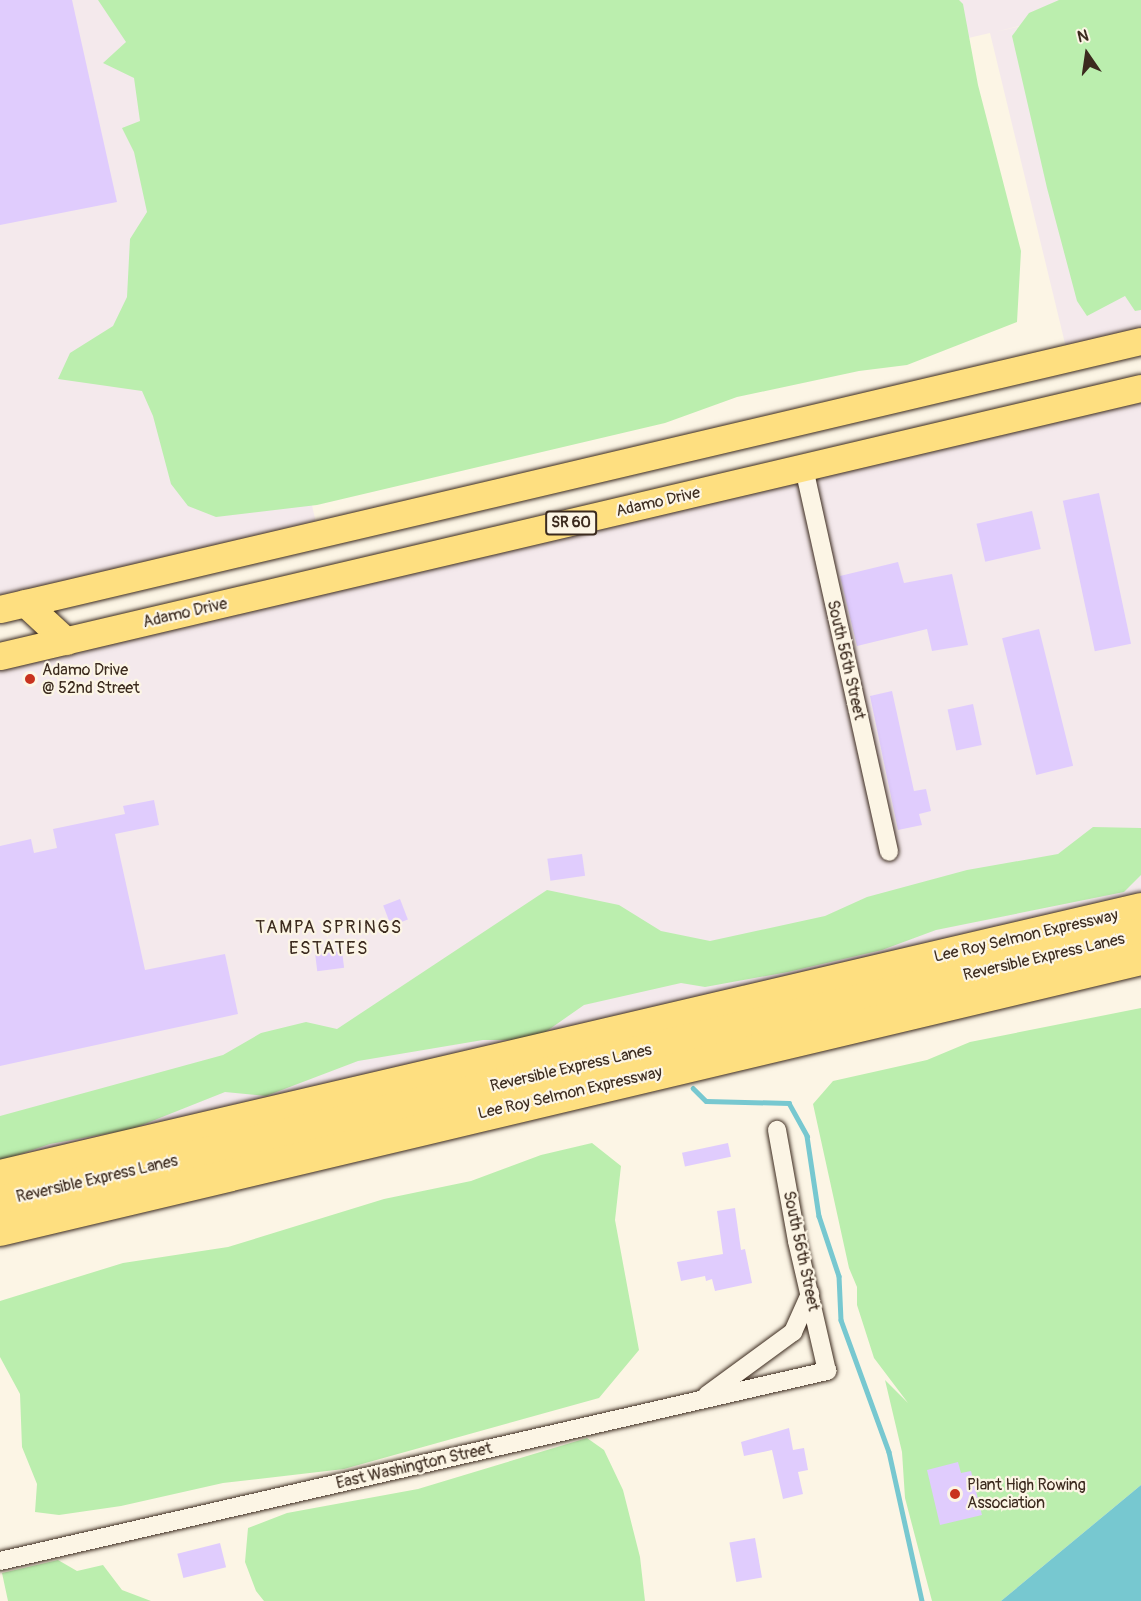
<!DOCTYPE html>
<html>
<head>
<meta charset="utf-8">
<style>
  body { margin:0 }
  #map { position:relative; width:1141px; height:1601px; overflow:hidden; background:#fcf5e5; font-family:Pangolin,sans-serif }
  div>[style] { position:absolute }
  [style*='--x'] { left:calc(var(--x)*1px); top:calc(var(--y)*1px); width:calc(var(--w)*1px); rotate:calc(var(--a)*1deg) }
  .built>* { inset:0; background:#f4e9ec }
  .green>* { inset:0; background:#bbeeae }
  .water>* { inset:0; background:#77c8d0 }
  .stream>* { height:4.5px; margin:-2.25px; padding:0 2.25px; transform-origin:2.25px; border-radius:2.25px; background:#77c8d0 }
  .building>* { inset:0; background:#e0ccfd; transform-origin:0 0 }
  .roads { filter:drop-shadow(0 0 2px #3b2a1e) drop-shadow(0 0 2px #3b2a1e) }
  .street>* { height:18px; margin:-9px; padding:0 9px; transform-origin:9px; border-radius:9px; background:#fcf5e5 }
  .primary>* { height:27px; margin:-13.5px; padding:0 13.5px; transform-origin:13.5px; border-radius:13.5px; background:#fedf80 }
  .highway>* { height:32px; margin:-16px; padding:0 16px; transform-origin:16px; border-radius:16px; background:#fedf80 }
  .dots>* { width:16px; height:16px; translate:-50% -50%; box-sizing:border-box; border:3px solid #fcf5e5; border-radius:50% }
  span { translate:-50% -50%; white-space:nowrap; text-align:center; line-height:1.15; -webkit-text-stroke:4.5px #fcf5e5; paint-order:stroke }
  .shield-label span { padding:2px 4px; background:#fcf5e5; border:2px solid; border-radius:4px; -webkit-text-stroke-width:0 }
  .shield-label { font-size:15px; color:#3b2a1e; font-weight:700 }
  .street-label { font-size:16px; color:#3b2a1e }
  .poi-label { font-size:16px; color:#3b2a1e }
  .left { translate:0 -50%; text-align:left }
  .neighbourhood-label { font-size:18px; color:#3b2a1e; letter-spacing:1.5px }
  .north { position:absolute; left:1057px; top:24px; width:60px; height:60px; -webkit-text-stroke:4px #fcf5e5; paint-order:stroke; rotate:347deg; font-size:16px; font-weight:700; line-height:24px; text-align:center; color:#3b2a1e }
  .north::after { content:''; display:block; margin:auto; width:21px; height:27px; background:#3b2a1e; clip-path:polygon(50% 0,100% 100%,50% 72%,0 100%) }
</style>
</head>
<body>
<div id="map">
  <div class="built">
    <div style="clip-path:polygon(0 0,220px 0,282px 378px,318px 531px,0 595px)"></div>
    <div style="clip-path:polygon(871px 0,1125px 0,995px 32px,1074px 14px,1141px 39px,1141px 342px,1069px 360px,990px 33px,951px 42px)"></div>
    <div style="clip-path:polygon(1141px 396px,1141px 905px,0 1170px,0 660px)"></div>
  </div>
  <div class="green">
    <div style="clip-path:polygon(98px 0,959px 0,963px 4px,978px 85px,1021px 251px,1017px 322px,907px 365px,859px 371px,737px 397px,665px 423px,317px 505px,216px 517px,188px 506px,171px 484px,153px 416px,142px 391px,58px 379px,70px 353px,113px 326px,127px 297px,130px 239px,147px 212px,134px 152px,122px 128px,140px 121px,134px 78px,103px 63px,126px 42px)"></div>
    <div style="clip-path:polygon(1059px 0,1141px 0,1141px 310px,1135px 311px,1125px 296px,1087px 316px,1077px 301px,1047px 188px,1012px 36px,1029px 13px)"></div>
    <div style="clip-path:polygon(1093px 827px,1141px 828px,1141px 875px,1124px 892px,936px 930px,882px 950px,788px 972px,705px 987px,681px 983px,584px 1005px,534px 1040px,483px 1040px,358px 1061px,266px 1096px,225px 1092px,132px 1129px,50px 1144px,0 1161px,0 1116px,223px 1055px,261px 1033px,306px 1022px,337px 1029px,547px 890px,619px 905px,661px 931px,710px 941px,825px 916px,867px 897px,967px 870px,1058px 854px)"></div>
    <div style="clip-path:polygon(1141px 1008px,1141px 1485px,1001px 1601px,932px 1601px,905px 1498px,902px 1452px,885px 1380px,908px 1403px,874px 1358px,857px 1305px,857px 1287px,849px 1268px,813px 1104px,833px 1081px,927px 1060px,970px 1042px)"></div>
    <div style="clip-path:polygon(592px 1143px,621px 1166px,615px 1220px,639px 1350px,599px 1398px,344px 1469px,223px 1483px,121px 1506px,59px 1515px,35px 1512px,37px 1484px,22px 1447px,20px 1394px,0 1357px,0 1301px,123px 1263px,228px 1247px,384px 1199px,471px 1181px,541px 1155px)"></div>
    <div style="clip-path:polygon(587px 1438px,604px 1450px,623px 1490px,640px 1557px,645px 1601px,264px 1601px,256px 1591px,245px 1562px,248px 1528px,287px 1513px,418px 1489px)"></div>
    <div style="clip-path:polygon(58px 1560px,77px 1571px,103px 1565px,122px 1590px,151px 1601px,8px 1601px,2px 1573px)"></div>
  </div>
  <div class="water">
    <div style="clip-path:polygon(1141px 1485px,1141px 1601px,1001px 1601px)"></div>
  </div>
  <div class="stream">
    <div style="--x:693;--y:1088;--w:18;--a:45"></div>
    <div style="--x:706;--y:1101;--w:83;--a:1.4"></div>
    <div style="--x:789;--y:1103;--w:38;--a:61"></div>
    <div style="--x:807;--y:1136;--w:81;--a:81.5"></div>
    <div style="--x:819;--y:1216;--w:63;--a:71.6"></div>
    <div style="--x:839;--y:1276;--w:44;--a:87.4"></div>
    <div style="--x:841;--y:1320;--w:140;--a:70"></div>
    <div style="--x:889;--y:1452;--w:153;--a:77.5"></div>
  </div>
  <div class="building">
    <div style="clip-path:polygon(0 0,72px 0,117px 202px,0 225px)"></div>
    <div style="left:1099px;top:493px;width:154px;height:37px;rotate:78deg"></div>
    <div style="left:1032px;top:511px;width:39px;height:57px;rotate:77deg"></div>
    <div style="clip-path:polygon(898px 562px,904px 583px,952px 574px,968px 645px,932px 651px,927px 629px,857px 646px,840px 576px)"></div>
    <div style="left:1039px;top:629px;width:141px;height:38px;rotate:76deg"></div>
    <div style="clip-path:polygon(892px 691px,914px 791px,926px 789px,931px 811px,919px 814px,922px 825px,898px 830px,870px 696px)"></div>
    <div style="left:973px;top:704px;width:42px;height:26px;rotate:78deg"></div>
    <div style="clip-path:polygon(154px 800px,159px 825px,115px 834px,145px 970px,225px 954px,238px 1014px,0 1066px,0 846px,31px 839px,34px 853px,57px 848px,53px 829px,125px 814px,123px 806px)"></div>
    <div style="left:582px;top:854px;width:22px;height:35px;rotate:82deg"></div>
    <div style="left:400px;top:899px;width:22px;height:18px;rotate:69deg"></div>
    <div style="left:342px;top:951px;width:17px;height:27px;rotate:83deg"></div>
    <div style="left:728px;top:1143px;width:14px;height:47px;rotate:78deg"></div>
    <div style="clip-path:polygon(735px 1208px,741px 1250px,745px 1249px,752px 1283px,715px 1291px,712px 1279px,706px 1281px,705px 1276px,681px 1281px,677px 1262px,723px 1254px,717px 1211px)"></div>
    <div style="clip-path:polygon(789px 1428px,793px 1450px,804px 1448px,808px 1470px,798px 1472px,803px 1494px,783px 1499px,772px 1450px,744px 1456px,741px 1442px)"></div>
    <div style="clip-path:polygon(958px 1462px,961px 1473px,971px 1471px,982px 1515px,940px 1525px,927px 1470px)"></div>
    <div style="left:755px;top:1538px;width:40px;height:26px;rotate:80deg"></div>
    <div style="left:220px;top:1543px;width:25px;height:44px;rotate:76deg"></div>
  </div>
  <div class="roads">
    <div class="street">
      <div style="--x:804;--y:468;--w:393;--a:77.5"></div>
      <div style="--x:707;--y:1395;--w:107;--a:-36.2"></div>
      <div style="--x:793;--y:1332;--w:42;--a:-65.9"></div>
      <div style="--x:0;--y:1561;--w:849;--a:-12.94"></div>
      <div style="--x:827;--y:1371;--w:133;--a:-103"></div>
      <div style="--x:797;--y:1241;--w:113;--a:-100.2"></div>
    </div>
    <div class="primary">
      <div style="--x:25;--y:603;--w:56;--a:42.8"></div>
      <div style="--x:0;--y:609;--w:1172;--a:-13.22"></div>
      <div style="--x:0;--y:656;--w:1172;--a:-13.22"></div>
    </div>
    <div class="highway">
      <div style="--x:0;--y:1176;--w:1172;--a:-13.17"></div>
      <div style="--x:0;--y:1202;--w:1172;--a:-13.22"></div>
      <div style="--x:0;--y:1230;--w:1173;--a:-13.36"></div>
    </div>
  </div>
  <div class="dots">
    <div style="left:30px;top:679px;background:#c8321e"></div>
    <div style="left:955px;top:1494px;background:#c8321e"></div>
  </div>
  <div class="shield-label">
    <span style="left:571px;top:523px">SR 60</span>
  </div>
  <div class="street-label">
    <span style="left:658px;top:502px;rotate:-13deg">Adamo Drive</span>
    <span style="left:185px;top:613px;rotate:-13deg">Adamo Drive</span>
    <span style="left:846px;top:660px;rotate:77deg">South 56th Street</span>
    <span style="left:1026px;top:936px;rotate:-13deg">Lee Roy Selmon Expressway</span>
    <span style="left:1044px;top:957px;rotate:-13deg">Reversible Express Lanes</span>
    <span style="left:571px;top:1068px;rotate:-13deg">Reversible Express Lanes</span>
    <span style="left:570px;top:1093px;rotate:-13deg">Lee Roy Selmon Expressway</span>
    <span style="left:97px;top:1179px;rotate:-13deg">Reversible Express Lanes</span>
    <span style="left:801px;top:1251px;rotate:78deg">South 56th Street</span>
    <span style="left:414px;top:1466px;rotate:-13deg">East Washington Street</span>
  </div>
  <div class="poi-label">
    <span class="left" style="left:42px;top:679px">Adamo Drive<br>@ 52nd Street</span>
    <span class="left" style="left:967px;top:1494px">Plant High Rowing<br>Association</span>
  </div>
  <div class="neighbourhood-label">
    <span style="left:329px;top:939px">TAMPA SPRINGS<br>ESTATES</span>
  </div>
  <div class="north">N</div>
</div>
</body>
</html>
